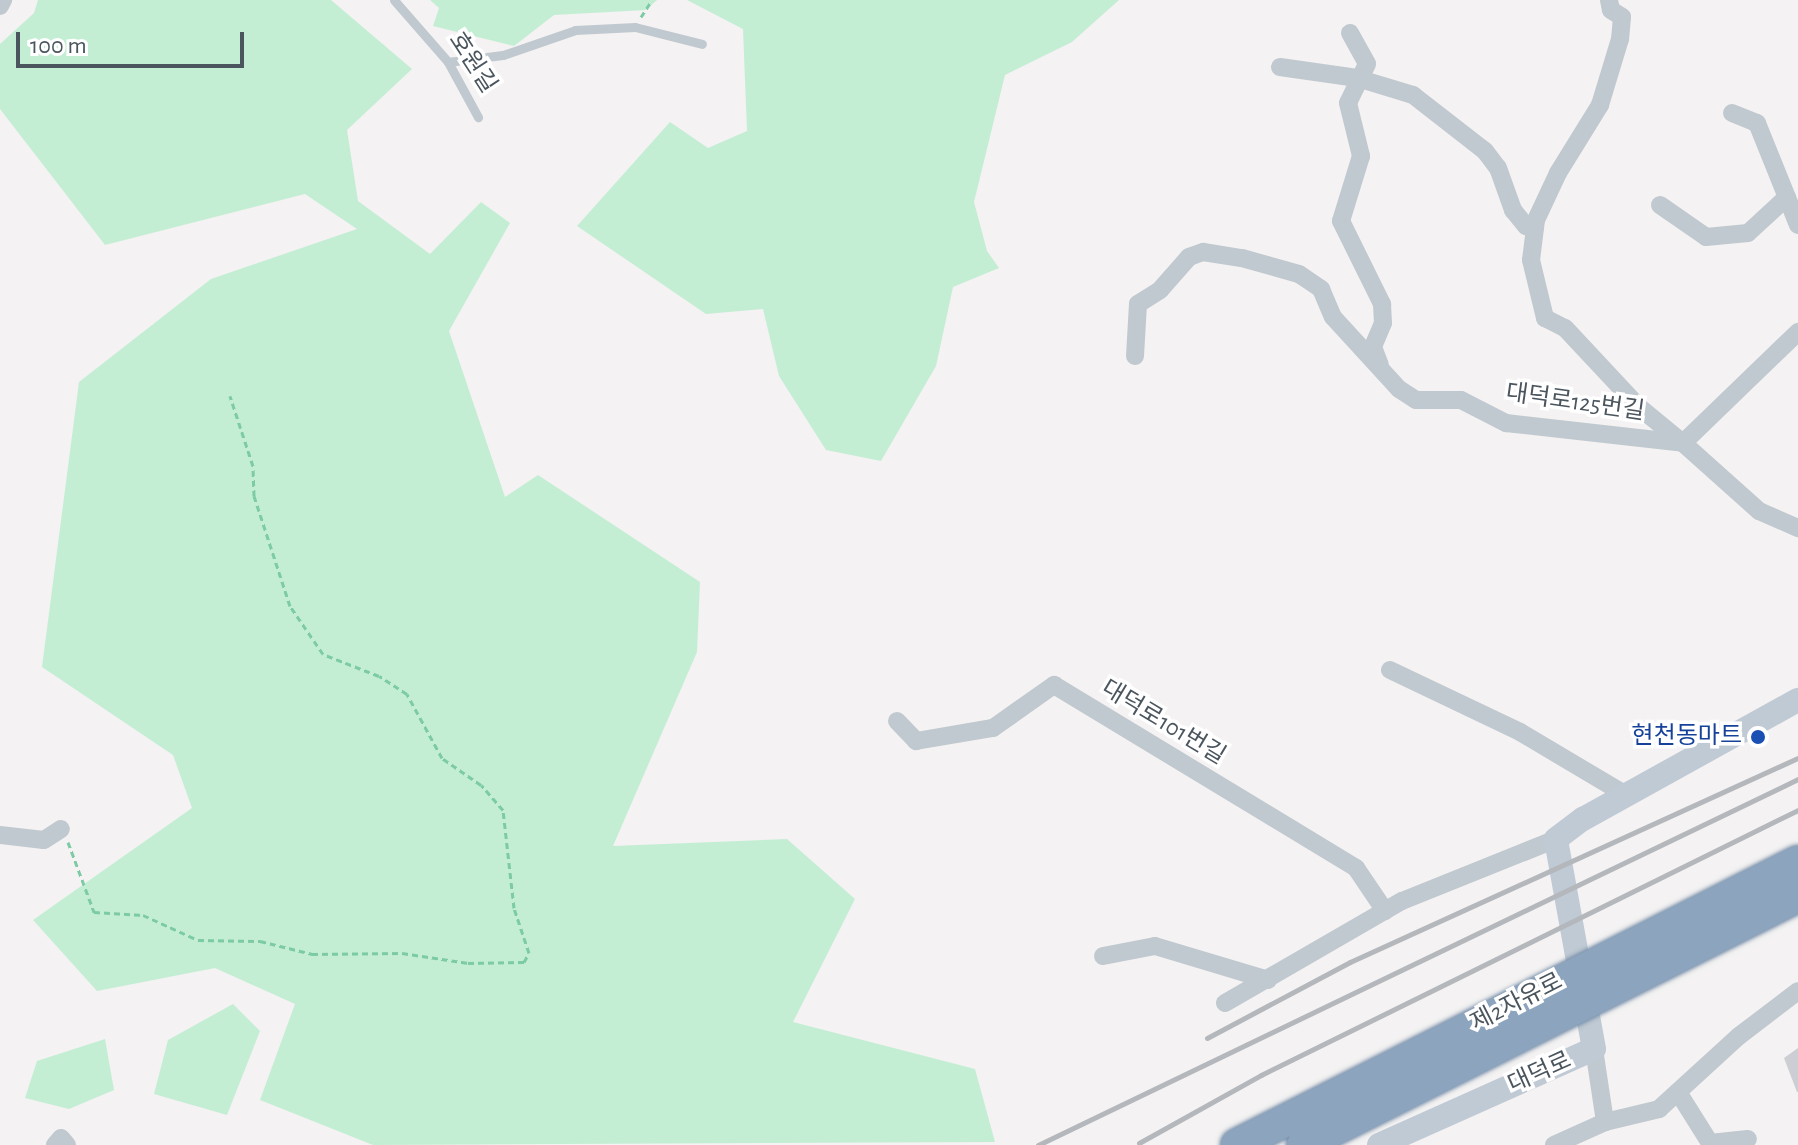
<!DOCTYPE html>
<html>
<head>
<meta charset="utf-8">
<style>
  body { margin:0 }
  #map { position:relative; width:1798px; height:1145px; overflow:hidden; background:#f4f2f2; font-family:"Alegreya Sans","Noto Sans KR",sans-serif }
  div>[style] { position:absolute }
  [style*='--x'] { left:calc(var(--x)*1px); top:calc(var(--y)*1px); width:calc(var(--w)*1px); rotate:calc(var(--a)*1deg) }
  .green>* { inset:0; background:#c3eed4 }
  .building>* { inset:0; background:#ccced3 }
  .path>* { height:3px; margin-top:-1.5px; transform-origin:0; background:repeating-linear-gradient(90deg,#7ccba4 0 6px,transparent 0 10px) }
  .lane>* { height:9px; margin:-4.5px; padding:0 4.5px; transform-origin:4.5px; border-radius:4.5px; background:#c0c9cf }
  .street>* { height:18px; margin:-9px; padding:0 9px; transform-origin:9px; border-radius:9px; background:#c0c9cf }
  .secondary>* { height:24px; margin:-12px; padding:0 12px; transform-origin:12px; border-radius:12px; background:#c0cad4 }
  .rail>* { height:5px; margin:-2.5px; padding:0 2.5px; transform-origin:2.5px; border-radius:2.5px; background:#b4b7bb }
  .bridges { filter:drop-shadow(0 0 2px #778fa9) drop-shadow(0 0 2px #778fa9) }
  .highway-bridge>* { height:32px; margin:-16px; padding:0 16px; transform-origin:16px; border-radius:16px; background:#8ca4bd }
  .dots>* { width:22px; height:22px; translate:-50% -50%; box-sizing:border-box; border:4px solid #fff; border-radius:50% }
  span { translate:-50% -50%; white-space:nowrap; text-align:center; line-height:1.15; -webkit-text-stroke:7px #fff; paint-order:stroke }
  .street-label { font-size:24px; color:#4a555e }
  .transit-label { font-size:24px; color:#164399 }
  .right { translate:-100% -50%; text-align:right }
  .scale { position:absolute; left:16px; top:32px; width:228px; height:36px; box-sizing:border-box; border:4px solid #4a555e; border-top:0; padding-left:10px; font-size:24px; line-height:28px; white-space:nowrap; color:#4a555e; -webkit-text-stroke:6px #fff; paint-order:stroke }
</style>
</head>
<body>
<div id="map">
  <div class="green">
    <div style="clip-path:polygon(38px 0,331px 0,412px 69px,347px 130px,358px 201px,430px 254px,481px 202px,510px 223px,449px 331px,505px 497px,538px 475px,700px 582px,697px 652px,613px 846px,787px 839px,855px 899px,793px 1022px,975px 1069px,995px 1142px,373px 1145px,260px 1100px,295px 1004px,215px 968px,97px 991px,33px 920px,192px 808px,173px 755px,42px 667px,79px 382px,211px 279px,357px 229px,305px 194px,105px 245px,0 109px,0 44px,34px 13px)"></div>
    <div style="clip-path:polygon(430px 0,657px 0,646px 10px,554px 15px,514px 46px,433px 26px,439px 8px)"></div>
    <div style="clip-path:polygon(687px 0,1119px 0,1072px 42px,1005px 75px,974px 202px,987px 251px,999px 268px,953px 287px,936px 366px,881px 461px,826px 450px,779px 376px,763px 309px,706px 314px,577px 226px,670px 122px,708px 148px,747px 131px,743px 29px)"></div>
    <div style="clip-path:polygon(233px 1004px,260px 1031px,227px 1115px,154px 1094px,168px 1040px)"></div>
    <div style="clip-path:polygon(105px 1039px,114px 1090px,69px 1109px,25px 1098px,37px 1061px)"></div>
  </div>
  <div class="building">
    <div style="clip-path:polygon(1798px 1048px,1798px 1092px,1797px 1092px,1784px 1058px)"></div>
  </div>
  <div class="path">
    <div style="--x:641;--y:17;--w:20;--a:-57"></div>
    <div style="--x:68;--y:842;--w:75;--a:69.6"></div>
    <div style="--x:94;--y:912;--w:49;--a:3.5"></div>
    <div style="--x:143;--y:915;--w:60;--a:24.4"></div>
    <div style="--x:198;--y:940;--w:62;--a:0.9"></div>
    <div style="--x:260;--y:941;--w:54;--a:14"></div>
    <div style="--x:312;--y:954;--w:90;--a:-0.6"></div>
    <div style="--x:402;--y:953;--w:67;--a:8.6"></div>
    <div style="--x:468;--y:963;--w:56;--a:-1"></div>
    <div style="--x:524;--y:962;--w:10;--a:-61"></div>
    <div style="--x:529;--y:953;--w:47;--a:-108.4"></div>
    <div style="--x:514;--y:908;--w:99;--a:-96.4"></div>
    <div style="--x:503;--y:810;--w:33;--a:-131"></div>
    <div style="--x:481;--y:785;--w:47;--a:-145.3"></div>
    <div style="--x:442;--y:758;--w:73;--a:-118.7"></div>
    <div style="--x:407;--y:694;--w:33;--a:-147"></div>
    <div style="--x:379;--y:676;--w:60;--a:-158.6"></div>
    <div style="--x:323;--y:654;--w:58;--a:-124.5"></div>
    <div style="--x:290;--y:606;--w:116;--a:-108.1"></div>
    <div style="--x:254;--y:496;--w:30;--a:-92"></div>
    <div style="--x:253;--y:466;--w:74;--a:-108.2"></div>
  </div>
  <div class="lane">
    <div style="--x:394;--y:0;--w:82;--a:48.9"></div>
    <div style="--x:448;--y:62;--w:63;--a:61.4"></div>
    <div style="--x:448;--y:62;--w:55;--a:-7.3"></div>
    <div style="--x:503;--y:55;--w:76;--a:-19.1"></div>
    <div style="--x:575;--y:30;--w:60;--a:-2.9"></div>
    <div style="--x:635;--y:27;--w:69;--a:14.2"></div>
  </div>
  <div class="street">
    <div style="--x:1609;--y:0;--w:10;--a:79"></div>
    <div style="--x:1611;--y:10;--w:13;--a:32"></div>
    <div style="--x:1622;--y:17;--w:22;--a:95"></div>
    <div style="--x:1620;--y:39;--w:69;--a:106.9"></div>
    <div style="--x:1600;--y:105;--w:80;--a:121.7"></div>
    <div style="--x:1558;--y:173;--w:52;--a:115.1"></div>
    <div style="--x:1536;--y:220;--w:40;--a:97.1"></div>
    <div style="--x:1531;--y:260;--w:60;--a:76.4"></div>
    <div style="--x:1545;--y:318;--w:22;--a:27"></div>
    <div style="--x:1565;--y:328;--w:108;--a:46.9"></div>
    <div style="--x:1639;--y:407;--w:57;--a:39.3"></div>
    <div style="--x:1683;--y:443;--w:160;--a:-44"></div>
    <div style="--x:0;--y:6;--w:7;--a:-63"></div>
    <div style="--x:1350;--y:33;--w:35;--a:61"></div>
    <div style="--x:1367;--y:64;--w:43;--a:116"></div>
    <div style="--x:1348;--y:103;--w:55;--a:76.2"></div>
    <div style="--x:1361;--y:156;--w:68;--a:107.1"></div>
    <div style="--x:1341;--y:221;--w:93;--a:63.7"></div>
    <div style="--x:1382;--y:304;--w:19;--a:87"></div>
    <div style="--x:1383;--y:323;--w:26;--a:113"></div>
    <div style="--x:1373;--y:347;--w:19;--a:69"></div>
    <div style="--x:1280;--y:67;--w:78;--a:8.1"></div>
    <div style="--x:1357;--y:78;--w:59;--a:16.9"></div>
    <div style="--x:1413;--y:95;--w:91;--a:37.9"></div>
    <div style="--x:1485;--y:151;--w:21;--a:53"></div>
    <div style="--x:1498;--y:168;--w:45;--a:70.3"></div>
    <div style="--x:1513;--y:210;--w:21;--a:51"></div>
    <div style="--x:1526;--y:226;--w:9;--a:13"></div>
    <div style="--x:1732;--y:113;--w:27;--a:22"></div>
    <div style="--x:1757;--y:123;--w:110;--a:68.1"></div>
    <div style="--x:1660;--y:205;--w:56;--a:34.8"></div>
    <div style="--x:1706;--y:237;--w:42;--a:-5.4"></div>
    <div style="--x:1748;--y:233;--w:53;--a:-42.7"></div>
    <div style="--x:1135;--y:356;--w:52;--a:-86.7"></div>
    <div style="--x:1138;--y:304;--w:26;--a:-32"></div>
    <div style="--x:1160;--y:290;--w:44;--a:-48.7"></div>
    <div style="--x:1189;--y:257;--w:15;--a:-20"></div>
    <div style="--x:1203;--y:252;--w:39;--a:9"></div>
    <div style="--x:1242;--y:258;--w:59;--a:15.7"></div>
    <div style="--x:1299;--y:274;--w:27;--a:34"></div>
    <div style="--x:1321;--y:289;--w:30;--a:67"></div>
    <div style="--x:1333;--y:317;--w:98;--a:47.5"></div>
    <div style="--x:1399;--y:389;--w:20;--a:33"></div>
    <div style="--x:1416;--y:400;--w:45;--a:0"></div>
    <div style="--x:1461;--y:400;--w:51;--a:27.1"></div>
    <div style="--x:1506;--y:423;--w:178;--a:6.4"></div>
    <div style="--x:1683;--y:443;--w:102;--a:41.8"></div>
    <div style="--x:1759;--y:511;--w:43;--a:23.6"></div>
    <div style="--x:1390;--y:670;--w:144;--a:25.5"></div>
    <div style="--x:1520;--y:732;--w:123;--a:30.7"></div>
    <div style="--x:897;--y:721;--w:28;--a:46"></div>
    <div style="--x:916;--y:741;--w:78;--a:-9.6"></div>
    <div style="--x:993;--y:728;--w:75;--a:-35.2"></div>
    <div style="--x:1054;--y:685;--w:353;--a:31.2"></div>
    <div style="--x:1356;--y:868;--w:52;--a:56"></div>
    <div style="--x:0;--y:835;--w:44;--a:6.5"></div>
    <div style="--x:44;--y:840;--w:20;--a:-33"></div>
    <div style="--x:1103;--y:956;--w:53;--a:-10.9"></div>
    <div style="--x:1155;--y:946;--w:118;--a:16.7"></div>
    <div style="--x:1225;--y:1003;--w:204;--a:-30"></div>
    <div style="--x:1402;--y:901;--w:166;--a:-21.9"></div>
    <div style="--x:1594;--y:1049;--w:74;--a:81.4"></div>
    <div style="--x:1678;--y:1092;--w:60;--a:57.9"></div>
    <div style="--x:1710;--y:1143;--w:38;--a:-6"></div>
    <div style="--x:55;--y:1145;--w:9;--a:-49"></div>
    <div style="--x:61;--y:1138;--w:9;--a:49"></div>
    <div style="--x:1554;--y:1145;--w:56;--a:-24.3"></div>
    <div style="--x:1605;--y:1122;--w:56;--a:-13.5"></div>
    <div style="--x:1659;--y:1109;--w:108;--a:-42.4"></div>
    <div style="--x:1739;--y:1036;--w:74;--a:-37.3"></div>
  </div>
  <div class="secondary">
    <div style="--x:1379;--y:1145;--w:235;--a:-24.1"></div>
    <div style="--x:1594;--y:1049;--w:213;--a:-100.3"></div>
    <div style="--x:1556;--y:839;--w:34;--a:-37"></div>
    <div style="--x:1583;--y:819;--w:246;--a:-29"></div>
  </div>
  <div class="rail">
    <div style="--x:1207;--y:1038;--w:162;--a:-28"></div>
    <div style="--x:1350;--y:962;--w:492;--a:-24.5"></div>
    <div style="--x:1139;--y:1143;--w:140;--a:-29.1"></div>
    <div style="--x:1261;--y:1075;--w:599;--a:-26.27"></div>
    <div style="--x:1038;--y:1145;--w:844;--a:-25.71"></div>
  </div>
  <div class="bridges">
    <div class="highway-bridge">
      <div style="--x:1237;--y:1145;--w:628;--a:-26.77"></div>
      <div style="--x:1303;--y:1145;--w:554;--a:-26.7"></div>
    </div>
  </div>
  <div class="dots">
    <div style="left:1758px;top:737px;background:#1a4fb4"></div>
  </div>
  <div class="street-label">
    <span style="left:472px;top:63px;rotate:57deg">호원길</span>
    <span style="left:1575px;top:403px;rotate:8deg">대덕로125번길</span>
    <span style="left:1163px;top:723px;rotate:31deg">대덕로101번길</span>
    <span style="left:1517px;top:1003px;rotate:-27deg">제2자유로</span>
    <span style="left:1540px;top:1073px;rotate:-24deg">대덕로</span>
  </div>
  <div class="transit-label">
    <span class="right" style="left:1742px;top:737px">현천동마트</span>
  </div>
  <div class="scale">100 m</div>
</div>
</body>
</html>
